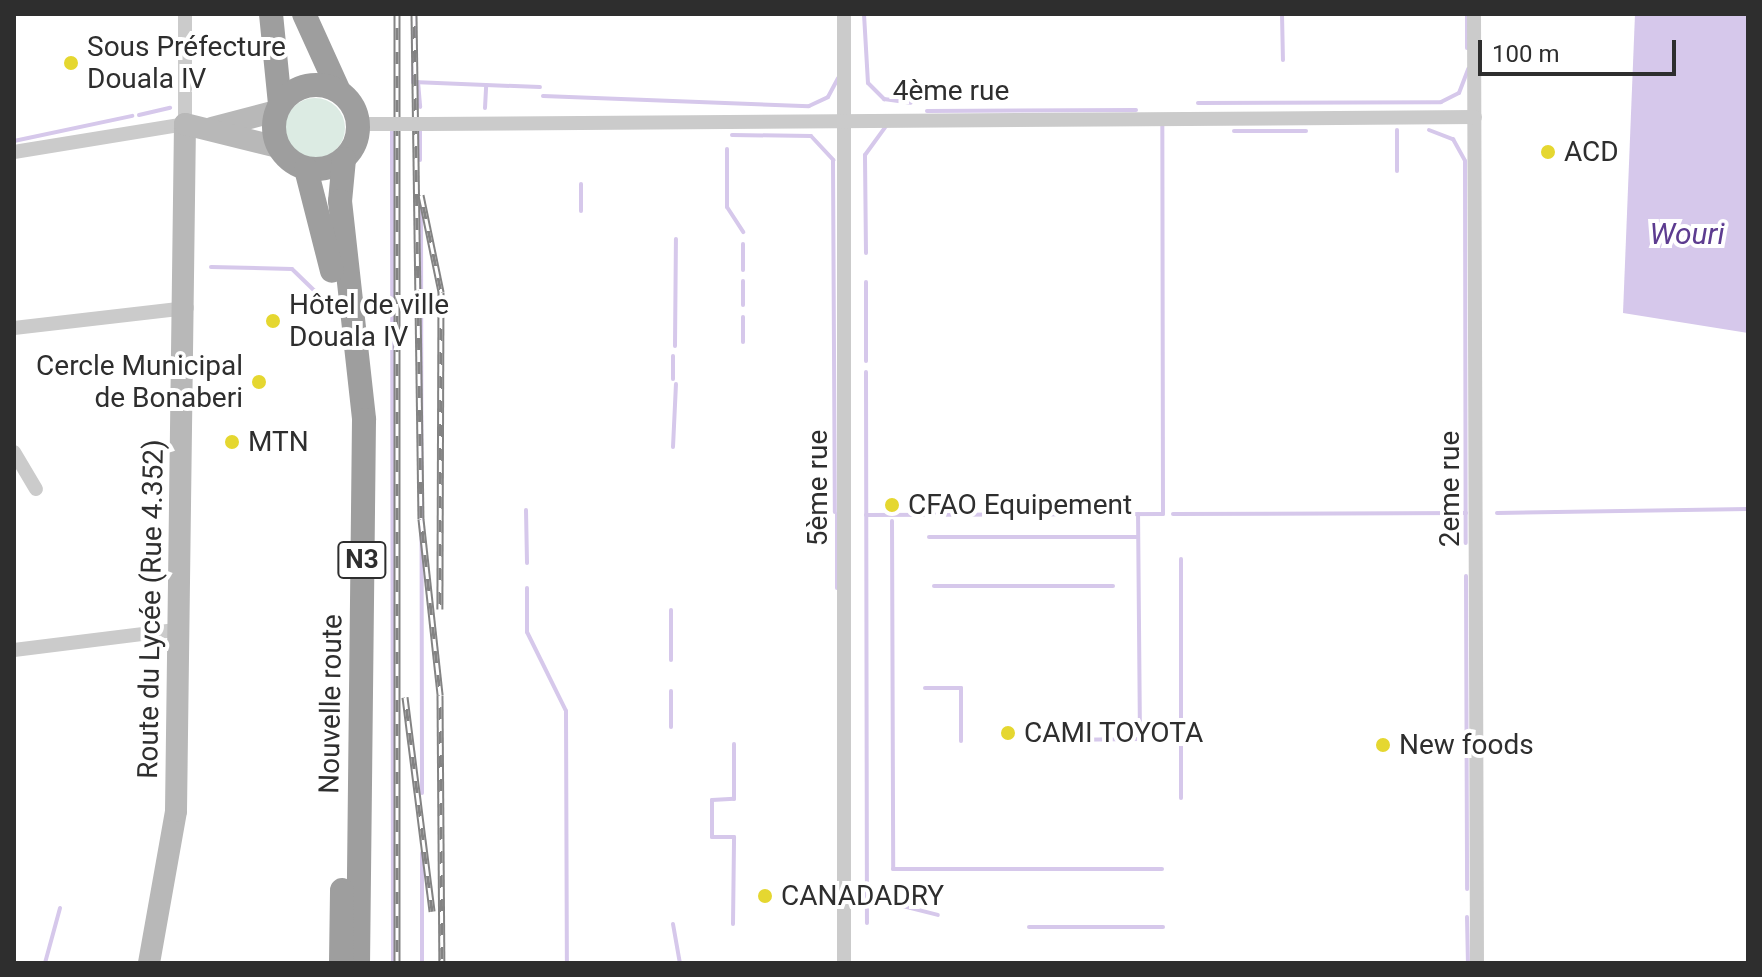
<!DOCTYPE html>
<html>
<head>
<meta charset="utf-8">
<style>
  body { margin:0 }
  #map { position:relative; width:1762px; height:977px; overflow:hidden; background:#fff; font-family:Roboto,sans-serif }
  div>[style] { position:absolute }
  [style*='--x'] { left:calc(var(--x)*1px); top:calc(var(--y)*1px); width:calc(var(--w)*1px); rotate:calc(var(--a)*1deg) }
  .green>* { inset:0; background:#dcebe3 }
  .round { border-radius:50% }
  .water>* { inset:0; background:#d6c8eb }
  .stream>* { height:4px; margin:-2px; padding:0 2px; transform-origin:2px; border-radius:2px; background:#d6c8eb }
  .minor>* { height:14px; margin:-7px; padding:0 7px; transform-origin:7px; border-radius:7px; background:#cbcbcb }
  .secondary>* { height:22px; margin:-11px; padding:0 11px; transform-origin:11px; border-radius:11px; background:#b8b8b8 }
  .trunk>* { height:24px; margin:-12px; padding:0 12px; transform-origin:12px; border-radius:12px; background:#9e9e9e }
  .trunk>.ring { margin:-12px; padding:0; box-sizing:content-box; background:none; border:24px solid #9e9e9e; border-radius:50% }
  .rail>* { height:7px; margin-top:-3.5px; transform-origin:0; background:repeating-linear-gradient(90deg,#fff 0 12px,#838383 0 24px); box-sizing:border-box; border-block:2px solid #838383 }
  .minor-bridge>* { height:14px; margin:-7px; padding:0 7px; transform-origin:7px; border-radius:7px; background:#cbcbcb }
  .dots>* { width:22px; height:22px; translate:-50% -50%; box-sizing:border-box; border:4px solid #fff; border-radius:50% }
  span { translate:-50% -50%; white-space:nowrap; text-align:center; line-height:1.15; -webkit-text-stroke:8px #fff; paint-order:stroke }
  .shield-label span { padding:2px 6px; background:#fff; border:2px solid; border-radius:6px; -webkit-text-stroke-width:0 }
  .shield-label { font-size:26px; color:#2e2e2e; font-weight:700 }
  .poi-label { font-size:28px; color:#2e2e2e }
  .left { translate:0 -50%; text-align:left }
  .right { translate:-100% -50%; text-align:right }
  .street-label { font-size:28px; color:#2e2e2e }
  .water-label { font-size:30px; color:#5d3c90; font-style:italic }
  .frame { position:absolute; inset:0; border:16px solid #2e2e2e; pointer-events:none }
  .scale { position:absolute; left:1478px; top:40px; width:198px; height:36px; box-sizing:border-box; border:4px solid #2e2e2e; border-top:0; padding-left:10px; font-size:24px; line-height:28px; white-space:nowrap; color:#2e2e2e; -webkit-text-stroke:6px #fff; paint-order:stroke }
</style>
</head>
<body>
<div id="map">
  <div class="green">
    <div class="round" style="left:285px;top:98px;width:60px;height:60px"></div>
  </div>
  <div class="water">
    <div style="clip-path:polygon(1635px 14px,1748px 14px,1748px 333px,1623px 313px)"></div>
  </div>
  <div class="stream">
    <div style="--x:864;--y:14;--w:69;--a:86.7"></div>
    <div style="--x:868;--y:83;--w:23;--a:45"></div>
    <div style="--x:884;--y:99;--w:27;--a:8"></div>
    <div style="--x:1282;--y:14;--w:46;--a:88.8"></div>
    <div style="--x:1467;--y:14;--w:34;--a:90"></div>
    <div style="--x:413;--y:82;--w:127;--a:2.3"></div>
    <div style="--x:413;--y:82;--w:68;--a:-88.3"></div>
    <div style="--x:418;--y:82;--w:25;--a:85"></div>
    <div style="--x:543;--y:96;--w:266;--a:2.2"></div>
    <div style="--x:809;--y:106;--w:21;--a:-25"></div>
    <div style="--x:828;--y:97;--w:21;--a:-62"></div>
    <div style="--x:1198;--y:103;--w:243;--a:-0.2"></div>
    <div style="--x:1441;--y:102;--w:20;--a:-27"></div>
    <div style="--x:1459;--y:93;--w:26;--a:-69"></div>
    <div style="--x:485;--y:108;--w:22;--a:-87"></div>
    <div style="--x:927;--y:111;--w:209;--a:-0.3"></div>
    <div style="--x:139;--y:115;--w:32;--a:-13"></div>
    <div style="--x:392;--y:130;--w:833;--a:89.93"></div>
    <div style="--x:1429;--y:130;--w:26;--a:21"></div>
    <div style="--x:1453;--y:139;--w:25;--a:61"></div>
    <div style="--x:1465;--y:161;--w:382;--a:89.9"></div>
    <div style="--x:1234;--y:131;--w:72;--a:0"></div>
    <div style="--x:732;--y:135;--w:79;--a:0.7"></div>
    <div style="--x:811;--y:136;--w:33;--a:47"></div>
    <div style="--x:833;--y:160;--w:352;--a:89.7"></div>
    <div style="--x:14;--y:141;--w:121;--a:-12"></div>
    <div style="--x:727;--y:149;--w:58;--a:90"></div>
    <div style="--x:727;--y:207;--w:30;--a:57"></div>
    <div style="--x:420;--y:160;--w:30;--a:-90"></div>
    <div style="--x:1397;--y:171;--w:41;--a:-90"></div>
    <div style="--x:421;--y:207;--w:586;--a:89.9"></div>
    <div style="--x:581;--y:211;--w:27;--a:-90"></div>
    <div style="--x:866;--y:253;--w:98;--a:-90.6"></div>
    <div style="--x:865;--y:155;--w:36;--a:-54"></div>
    <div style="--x:211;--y:267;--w:81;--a:1.4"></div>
    <div style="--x:292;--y:269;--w:37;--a:44"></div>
    <div style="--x:743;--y:270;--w:26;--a:-90"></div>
    <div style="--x:743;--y:281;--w:24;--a:90"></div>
    <div style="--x:866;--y:282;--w:79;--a:90"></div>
    <div style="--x:743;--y:317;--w:25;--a:90"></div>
    <div style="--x:675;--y:346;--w:107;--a:-89.5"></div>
    <div style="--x:673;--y:356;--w:23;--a:90"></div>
    <div style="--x:866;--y:372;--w:551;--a:89.9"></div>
    <div style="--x:673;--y:447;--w:63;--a:-87.3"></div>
    <div style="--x:526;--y:510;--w:53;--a:88.9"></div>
    <div style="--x:1497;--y:513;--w:251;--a:-0.9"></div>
    <div style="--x:837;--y:514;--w:74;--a:90"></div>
    <div style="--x:1173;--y:514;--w:293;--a:-0.2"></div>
    <div style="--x:866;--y:515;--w:297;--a:-0.2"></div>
    <div style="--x:1163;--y:514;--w:392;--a:-90.1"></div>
    <div style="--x:892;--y:521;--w:348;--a:89.8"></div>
    <div style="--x:893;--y:869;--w:269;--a:0"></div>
    <div style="--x:929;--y:537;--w:209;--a:0"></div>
    <div style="--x:1181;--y:559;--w:239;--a:90"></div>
    <div style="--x:1466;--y:576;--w:313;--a:89.8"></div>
    <div style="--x:934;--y:586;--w:179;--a:0"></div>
    <div style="--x:527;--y:588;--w:44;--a:90"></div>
    <div style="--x:527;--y:632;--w:88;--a:63.7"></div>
    <div style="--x:566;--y:711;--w:252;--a:89.8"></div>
    <div style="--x:671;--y:660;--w:50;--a:-90"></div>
    <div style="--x:925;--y:688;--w:36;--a:0"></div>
    <div style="--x:961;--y:688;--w:53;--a:90"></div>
    <div style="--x:671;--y:727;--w:36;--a:-90"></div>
    <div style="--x:1058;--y:740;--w:82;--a:-0.7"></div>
    <div style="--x:1140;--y:739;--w:225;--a:-90.5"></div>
    <div style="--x:422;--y:853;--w:110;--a:90"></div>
    <div style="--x:867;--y:897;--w:73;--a:14.2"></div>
    <div style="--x:1467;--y:917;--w:46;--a:88.8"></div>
    <div style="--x:673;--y:924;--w:40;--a:80"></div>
    <div style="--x:733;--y:924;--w:87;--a:-89.3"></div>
    <div style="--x:734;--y:837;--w:22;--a:180"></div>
    <div style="--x:712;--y:837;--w:37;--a:-90"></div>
    <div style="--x:712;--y:800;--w:22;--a:-3"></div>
    <div style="--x:734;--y:799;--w:55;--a:-90"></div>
    <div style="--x:1029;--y:927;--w:134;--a:0"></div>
    <div style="--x:45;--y:963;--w:57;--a:-74.7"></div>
  </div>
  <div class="minor">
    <div style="--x:844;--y:14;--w:949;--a:90"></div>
    <div style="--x:1474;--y:14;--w:949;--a:89.82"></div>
    <div style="--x:358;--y:124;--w:31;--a:0"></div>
    <div style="--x:427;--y:124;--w:1048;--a:-0.38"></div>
    <div style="--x:14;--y:152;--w:173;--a:-9.3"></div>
    <div style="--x:185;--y:124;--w:110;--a:-90"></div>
    <div style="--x:14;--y:328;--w:174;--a:-6.6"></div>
    <div style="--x:14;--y:452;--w:43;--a:59.3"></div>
    <div style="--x:14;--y:650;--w:169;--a:-7.1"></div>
  </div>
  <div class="secondary">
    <div style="--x:212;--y:128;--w:66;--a:-14.9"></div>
    <div style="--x:149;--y:963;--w:154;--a:-79.9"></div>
    <div style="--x:176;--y:811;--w:687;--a:-89.25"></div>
    <div style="--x:185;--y:124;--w:96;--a:13.9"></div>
  </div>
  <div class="trunk">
    <div style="--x:271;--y:14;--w:90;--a:84.3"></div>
    <div style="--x:304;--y:14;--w:85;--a:65.6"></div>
    <div class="ring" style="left:274px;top:85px;width:60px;height:60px"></div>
    <div style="--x:344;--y:159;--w:42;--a:95.4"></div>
    <div style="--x:340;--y:201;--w:220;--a:83.7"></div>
    <div style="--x:364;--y:420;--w:543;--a:90.63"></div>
    <div style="--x:306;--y:169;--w:105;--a:75.7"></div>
    <div style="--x:341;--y:963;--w:73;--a:-89.2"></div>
  </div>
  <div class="rail">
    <div style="--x:414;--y:14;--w:505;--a:89.21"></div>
    <div style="--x:421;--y:519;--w:177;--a:83.8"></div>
    <div style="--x:440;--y:695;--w:268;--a:89.6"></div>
    <div style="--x:421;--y:195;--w:99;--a:78.3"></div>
    <div style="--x:441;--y:292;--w:317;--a:90.2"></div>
    <div style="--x:405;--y:697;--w:216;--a:82.8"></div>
    <div style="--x:397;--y:963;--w:949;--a:-90"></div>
  </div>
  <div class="minor-bridge">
    <div style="--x:389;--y:124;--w:38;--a:0"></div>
  </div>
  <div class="dots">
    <div style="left:71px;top:63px;background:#e5d730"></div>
    <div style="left:1548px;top:152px;background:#e5d730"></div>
    <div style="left:273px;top:321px;background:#e5d730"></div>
    <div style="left:259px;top:382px;background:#e5d730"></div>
    <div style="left:232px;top:442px;background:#e5d730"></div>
    <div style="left:892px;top:505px;background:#e5d730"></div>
    <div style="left:1008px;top:733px;background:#e5d730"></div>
    <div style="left:1383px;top:745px;background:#e5d730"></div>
    <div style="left:765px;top:896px;background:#e5d730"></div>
  </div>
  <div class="shield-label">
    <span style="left:362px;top:560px">N3</span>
  </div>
  <div class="poi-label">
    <span class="left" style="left:87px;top:63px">Sous Préfecture<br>Douala IV</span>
    <span class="left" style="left:1564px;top:152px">ACD</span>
    <span class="left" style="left:289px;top:321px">Hôtel de ville<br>Douala IV</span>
    <span class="right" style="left:243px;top:382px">Cercle Municipal<br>de Bonaberi</span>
    <span class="left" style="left:248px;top:442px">MTN</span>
    <span class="left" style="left:908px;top:505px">CFAO Equipement</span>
    <span class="left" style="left:1024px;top:733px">CAMI TOYOTA</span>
    <span class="left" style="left:1399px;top:745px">New foods</span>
    <span class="left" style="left:781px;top:896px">CANADADRY</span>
  </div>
  <div class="street-label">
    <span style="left:951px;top:91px">4ème rue</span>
    <span style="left:818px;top:488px;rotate:-90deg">5ème rue</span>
    <span style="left:1450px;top:489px;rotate:-90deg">2eme rue</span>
    <span style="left:151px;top:609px;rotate:-89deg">Route du Lycée (Rue 4.352)</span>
    <span style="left:331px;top:704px;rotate:-89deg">Nouvelle route</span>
  </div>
  <div class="water-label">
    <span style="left:1687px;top:234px">Wouri</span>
  </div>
  <div class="frame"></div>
  <div class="scale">100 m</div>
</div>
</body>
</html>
